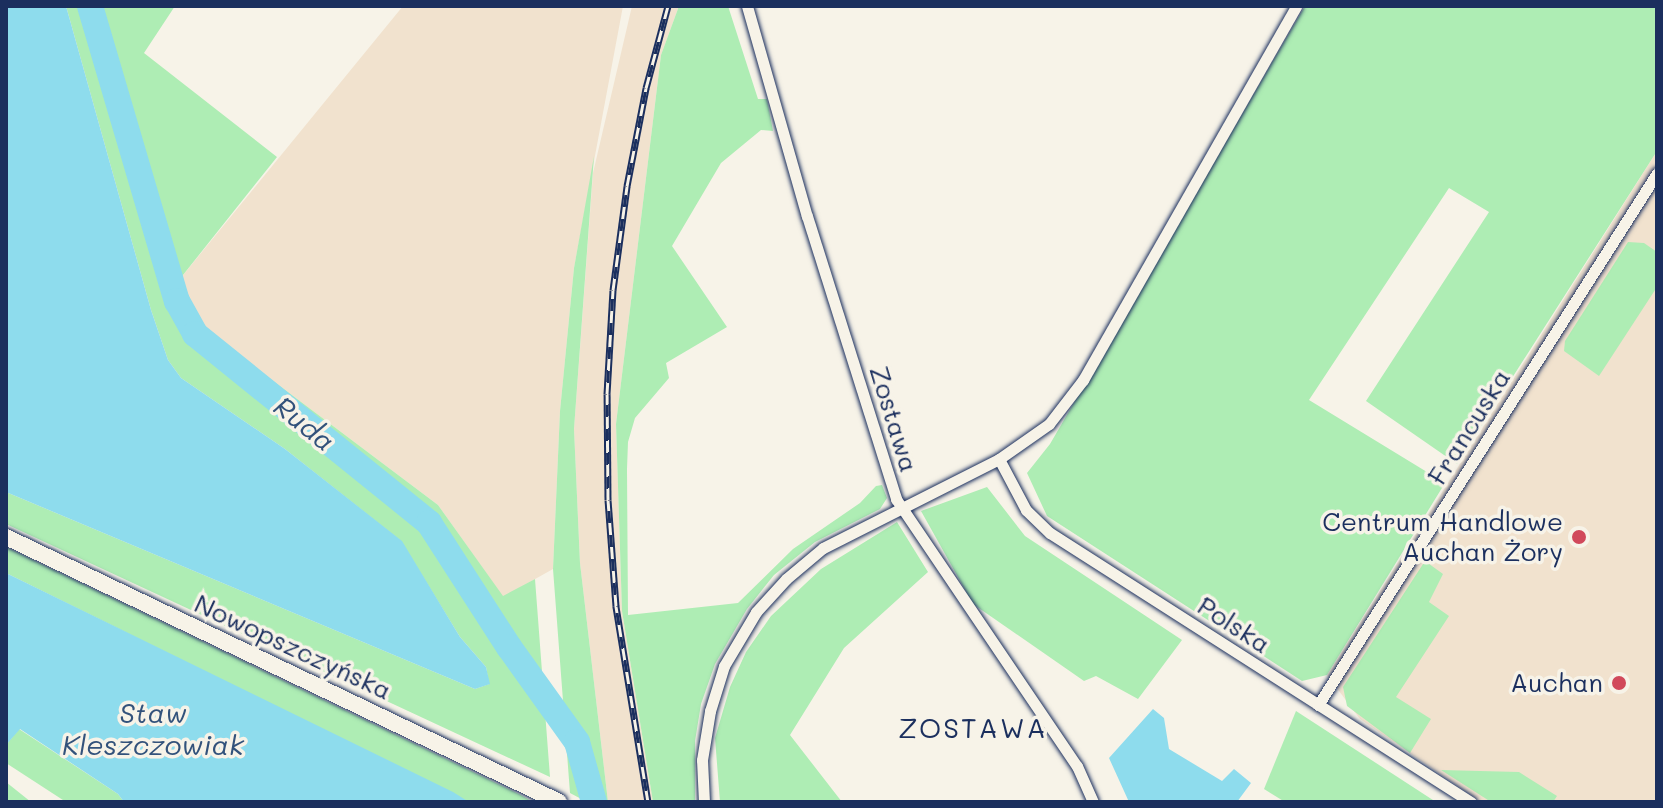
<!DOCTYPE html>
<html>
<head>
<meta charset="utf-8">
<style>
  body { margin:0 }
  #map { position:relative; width:1663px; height:808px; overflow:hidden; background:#f7f3e8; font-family:Mali,sans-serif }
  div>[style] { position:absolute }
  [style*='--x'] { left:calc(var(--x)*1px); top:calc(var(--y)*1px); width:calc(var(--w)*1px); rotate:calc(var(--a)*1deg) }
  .built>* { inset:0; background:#f1e2ce }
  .green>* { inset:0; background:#aeedb4 }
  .water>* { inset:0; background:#8edced }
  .river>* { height:26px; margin:-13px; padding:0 13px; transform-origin:13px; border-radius:13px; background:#8edced }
  .roads { filter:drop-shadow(0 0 2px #1b2f5e) drop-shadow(0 0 2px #1b2f5e) }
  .minor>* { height:11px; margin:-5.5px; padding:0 5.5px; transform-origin:5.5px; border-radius:5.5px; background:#f7f3e8 }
  .secondary>* { height:16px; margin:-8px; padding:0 8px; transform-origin:8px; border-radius:8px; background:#f7f3e8 }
  .rail>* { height:7px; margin-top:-3.5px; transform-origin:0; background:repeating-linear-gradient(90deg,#f7f3e8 0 12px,#1b2f5e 0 24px); box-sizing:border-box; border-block:2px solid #1b2f5e }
  .dots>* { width:22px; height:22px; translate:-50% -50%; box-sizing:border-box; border:4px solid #f7f3e8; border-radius:50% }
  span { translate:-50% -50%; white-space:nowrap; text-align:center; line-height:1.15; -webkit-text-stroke:7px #f7f3e8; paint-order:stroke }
  .street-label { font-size:26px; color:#1b2f5e }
  .poi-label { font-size:26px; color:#1b2f5e }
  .right { translate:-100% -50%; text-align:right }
  .water-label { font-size:28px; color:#32527b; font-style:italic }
  .neighbourhood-label { font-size:28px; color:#1b2f5e; letter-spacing:2px }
  .frame { position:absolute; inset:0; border:8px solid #1b2f5e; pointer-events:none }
</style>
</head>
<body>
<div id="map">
  <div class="built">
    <div style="clip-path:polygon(403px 6px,623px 6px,574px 268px,560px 411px,553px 569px,503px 597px,438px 505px,199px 325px,179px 280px)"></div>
    <div style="clip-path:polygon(632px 6px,679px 6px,661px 55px,616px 424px,622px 611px,653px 802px,608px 802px,580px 563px,574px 429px,593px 173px)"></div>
    <div style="clip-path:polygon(1657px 151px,1657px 802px,1481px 802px,1360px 719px,1327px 675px)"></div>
  </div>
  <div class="green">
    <div style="clip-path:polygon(66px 6px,175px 6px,144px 53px,277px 157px,179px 280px,199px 325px,438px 505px,503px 596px,535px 579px,550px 777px,6px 524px,6px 492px,475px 689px,489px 684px,486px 667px,460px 637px,401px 541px,285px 449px,181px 378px,168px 360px,151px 310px)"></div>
    <div style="clip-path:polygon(679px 6px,728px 6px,758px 99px,767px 99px,773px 131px,761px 130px,721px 163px,672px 246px,727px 327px,666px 363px,669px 378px,635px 418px,628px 442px,627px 469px,628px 615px,738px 603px,793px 549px,860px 503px,876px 486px,882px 485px,887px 498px,880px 509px,815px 542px,774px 575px,747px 609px,715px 664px,701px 704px,695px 741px,695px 802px,653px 802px,622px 611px,616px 424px,661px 55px)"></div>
    <div style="clip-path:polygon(1305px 6px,1657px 6px,1657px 151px,1457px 464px,1366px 401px,1489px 212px,1449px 188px,1309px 400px,1445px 483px,1327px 675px,1302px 681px,1047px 516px,1027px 473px,1050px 444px)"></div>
    <div style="clip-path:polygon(594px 156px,574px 429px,580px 563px,608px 802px,587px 802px,570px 793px,553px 569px,560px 411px,574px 268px)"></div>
    <div style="clip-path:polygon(1628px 242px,1644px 243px,1657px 252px,1657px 287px,1599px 376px,1564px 351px,1565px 341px)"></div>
    <div style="clip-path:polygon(987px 487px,1025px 536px,1182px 640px,1138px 699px,1096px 676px,1084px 681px,973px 604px,921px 511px)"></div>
    <div style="clip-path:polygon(897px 522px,928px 572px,844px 648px,790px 735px,842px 802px,720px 802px,715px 738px,730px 687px,746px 652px,771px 616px,821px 569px)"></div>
    <div style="clip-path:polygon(6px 547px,519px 794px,533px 802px,469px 802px,6px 573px)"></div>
    <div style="clip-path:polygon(1425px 561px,1443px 574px,1429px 602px,1449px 616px,1396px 697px,1431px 719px,1410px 753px,1347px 706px,1343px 687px)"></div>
    <div style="clip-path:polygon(1296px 711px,1436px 802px,1285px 802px,1264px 789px)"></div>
    <div style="clip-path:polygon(19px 729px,118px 794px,124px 802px,66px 802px,6px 763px,6px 745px)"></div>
    <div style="clip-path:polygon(1441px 770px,1519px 772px,1557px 796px,1553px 802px,1491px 802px)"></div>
    <div style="clip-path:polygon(6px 782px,31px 802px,6px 802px)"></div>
  </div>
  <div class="water">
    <div style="clip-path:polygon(6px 6px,66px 6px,151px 310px,168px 360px,181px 378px,285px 449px,402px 541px,460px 637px,486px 667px,490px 684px,475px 689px,6px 492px)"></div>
    <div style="clip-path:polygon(6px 573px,453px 792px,469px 802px,124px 802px,118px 794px,20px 729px,6px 745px)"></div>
    <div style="clip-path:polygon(1153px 709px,1164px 718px,1169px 749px,1222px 781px,1234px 769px,1251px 783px,1237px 802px,1129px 802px,1109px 758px)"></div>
  </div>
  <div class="river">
    <div style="--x:90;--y:6;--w:308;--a:73.6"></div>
    <div style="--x:177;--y:301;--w:38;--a:61"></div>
    <div style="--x:195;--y:334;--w:301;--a:38.9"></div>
    <div style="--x:429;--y:523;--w:148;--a:57.2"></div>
    <div style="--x:509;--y:647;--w:117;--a:54.4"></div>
    <div style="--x:577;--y:742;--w:62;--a:74.2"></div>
  </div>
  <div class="roads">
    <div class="minor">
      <div style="--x:747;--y:6;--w:218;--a:74.1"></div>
      <div style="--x:807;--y:216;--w:297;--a:72.5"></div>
      <div style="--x:896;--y:499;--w:323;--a:55.9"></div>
      <div style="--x:1077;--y:766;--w:39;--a:66"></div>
      <div style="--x:999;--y:459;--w:58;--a:62.1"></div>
      <div style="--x:1026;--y:510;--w:33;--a:44"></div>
      <div style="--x:1050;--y:533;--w:500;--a:32.6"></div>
      <div style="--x:1318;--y:705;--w:631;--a:-57.49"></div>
      <div style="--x:704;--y:802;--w:42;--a:-92.7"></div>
      <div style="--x:702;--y:760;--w:50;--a:-80.7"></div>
      <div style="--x:710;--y:711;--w:47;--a:-72.7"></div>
      <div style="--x:724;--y:666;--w:63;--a:-59.3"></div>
      <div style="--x:756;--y:612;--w:45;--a:-47.7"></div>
      <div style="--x:786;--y:579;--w:48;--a:-40"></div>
      <div style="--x:823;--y:548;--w:197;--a:-26.8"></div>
      <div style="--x:999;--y:459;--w:61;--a:-35"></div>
      <div style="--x:1049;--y:424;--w:56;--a:-52.3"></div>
      <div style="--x:1083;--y:380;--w:430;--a:-60.3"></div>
    </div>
    <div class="secondary">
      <div style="--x:6;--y:537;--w:613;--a:25.6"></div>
    </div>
  </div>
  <div class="rail">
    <div style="--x:648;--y:802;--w:199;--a:-99.3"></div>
    <div style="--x:616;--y:606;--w:106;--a:-94.3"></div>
    <div style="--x:608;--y:500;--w:106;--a:-90.5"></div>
    <div style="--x:607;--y:394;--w:104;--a:-86.7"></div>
    <div style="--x:613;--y:290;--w:105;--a:-82.3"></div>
    <div style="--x:627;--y:186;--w:100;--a:-79"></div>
    <div style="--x:646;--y:88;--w:85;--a:-75"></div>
  </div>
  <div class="dots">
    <div style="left:1579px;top:537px;background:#d1495b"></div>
    <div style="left:1619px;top:683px;background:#d1495b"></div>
  </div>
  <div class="street-label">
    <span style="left:894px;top:419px;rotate:73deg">Zostawa</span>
    <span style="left:1469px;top:427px;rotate:-58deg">Francuska</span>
    <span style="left:1234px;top:625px;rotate:33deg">Polska</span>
    <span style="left:293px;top:647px;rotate:25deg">Nowopszczyńska</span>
  </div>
  <div class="poi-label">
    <span class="right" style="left:1563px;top:537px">Centrum Handlowe<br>Auchan Żory</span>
    <span class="right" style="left:1603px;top:683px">Auchan</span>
  </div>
  <div class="water-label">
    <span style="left:305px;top:423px;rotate:39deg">Ruda</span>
    <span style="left:153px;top:728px">Staw<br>Kleszczowiak</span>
  </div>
  <div class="neighbourhood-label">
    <span style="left:973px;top:727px">ZOSTAWA</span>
  </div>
  <div class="frame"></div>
</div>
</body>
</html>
